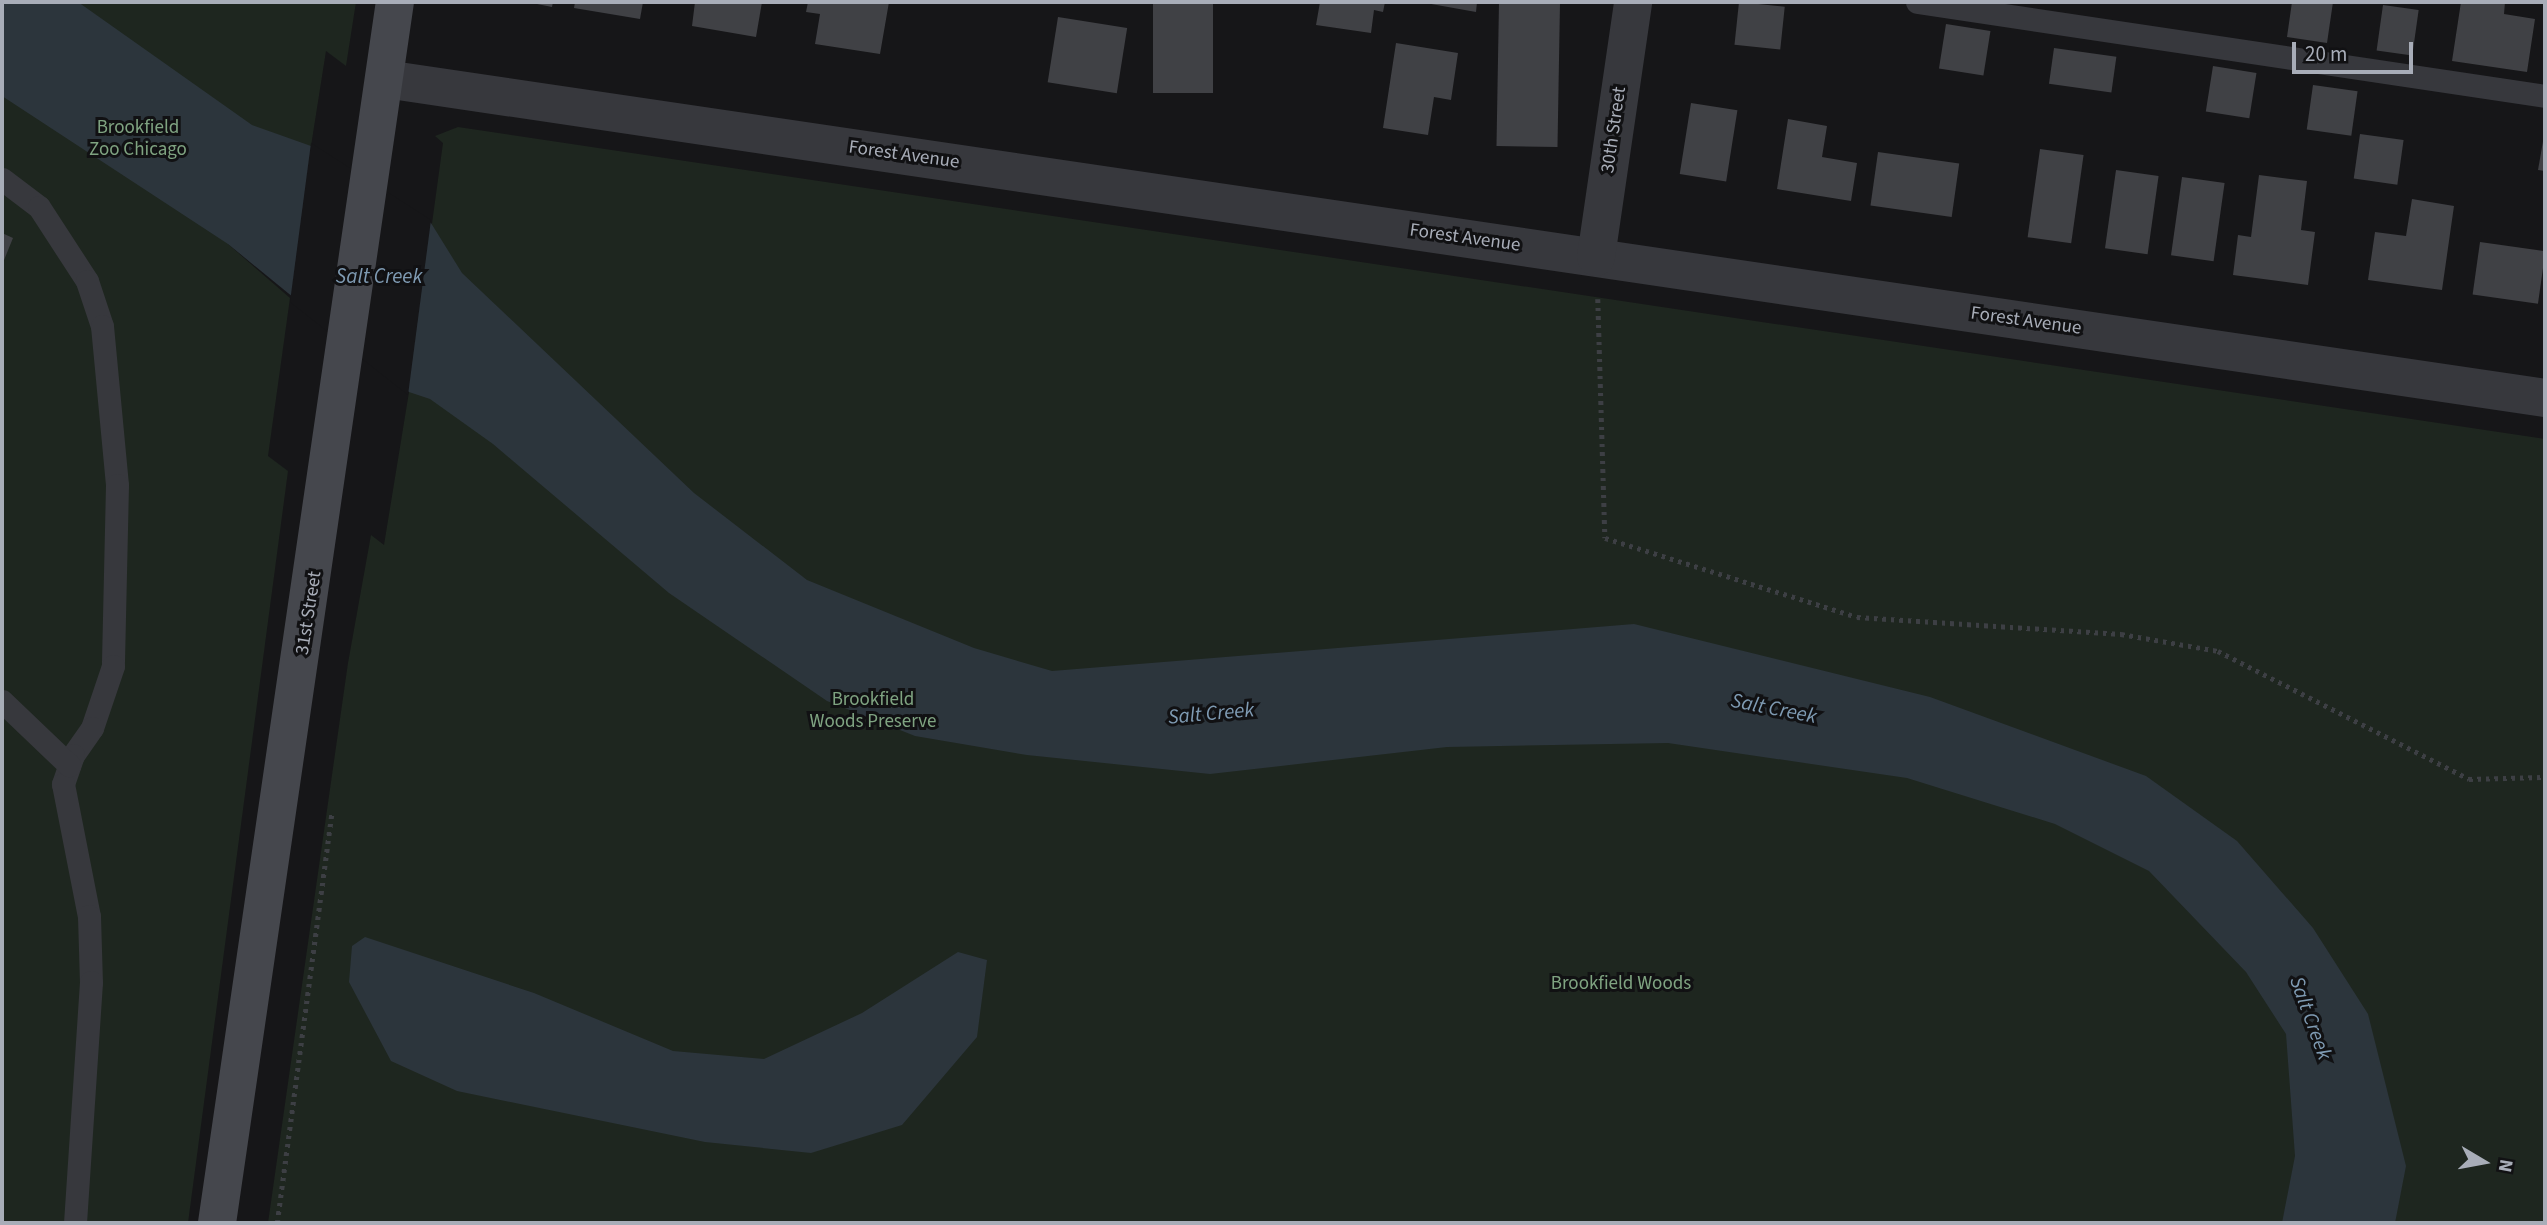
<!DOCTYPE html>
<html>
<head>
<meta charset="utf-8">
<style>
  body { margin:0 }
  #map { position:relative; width:2547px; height:1225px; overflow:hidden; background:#161618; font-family:"Source Sans 3",sans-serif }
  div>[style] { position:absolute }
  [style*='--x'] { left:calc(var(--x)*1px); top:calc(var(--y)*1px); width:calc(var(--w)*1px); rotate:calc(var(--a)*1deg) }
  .green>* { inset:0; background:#1e261f }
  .water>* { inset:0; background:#2c353c }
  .pier>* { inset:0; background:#161618 }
  .building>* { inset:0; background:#404145; transform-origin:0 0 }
  .path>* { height:4.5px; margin-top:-2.25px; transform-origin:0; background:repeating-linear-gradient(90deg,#3d3f44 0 3.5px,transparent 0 8.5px) }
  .service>* { height:23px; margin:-11.5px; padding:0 11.5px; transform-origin:11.5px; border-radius:11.5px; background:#37383d }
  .minor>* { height:38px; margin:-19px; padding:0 19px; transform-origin:19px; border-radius:19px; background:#37383d }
  .secondary>* { height:38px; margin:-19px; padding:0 19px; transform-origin:19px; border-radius:19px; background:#45474d }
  span { translate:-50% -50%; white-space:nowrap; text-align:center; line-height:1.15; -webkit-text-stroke:6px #111113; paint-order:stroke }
  .park-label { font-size:19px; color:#7fa381 }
  .street-label { font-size:19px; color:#a8adb8 }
  .water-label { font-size:21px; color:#7f9bb3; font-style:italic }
  .frame { position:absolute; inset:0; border:4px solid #a8adb8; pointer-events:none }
  .north { position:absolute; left:2449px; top:1127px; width:70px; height:70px; -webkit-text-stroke:5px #111113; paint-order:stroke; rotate:100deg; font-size:19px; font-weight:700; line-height:28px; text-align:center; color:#a8adb8 }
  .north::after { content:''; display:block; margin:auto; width:24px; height:32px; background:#a8adb8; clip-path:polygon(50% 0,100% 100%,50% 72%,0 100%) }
  .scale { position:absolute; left:2292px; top:42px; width:121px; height:32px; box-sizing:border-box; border:4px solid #a8adb8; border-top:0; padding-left:9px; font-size:21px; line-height:24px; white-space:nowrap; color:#a8adb8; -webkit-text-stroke:5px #111113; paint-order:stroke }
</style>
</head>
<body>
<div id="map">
  <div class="green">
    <div style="clip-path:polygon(2px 2px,356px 2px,346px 66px,326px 51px,311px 146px,228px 244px,290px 298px,268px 456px,288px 471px,188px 1223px,2px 1223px)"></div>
    <div style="clip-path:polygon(458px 127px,2545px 439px,2545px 1223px,268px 1223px,348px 663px,371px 535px,384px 545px,409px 392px,443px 143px,435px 136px)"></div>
  </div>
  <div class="water">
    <div style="clip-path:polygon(2px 2px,78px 2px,252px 125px,311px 146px,431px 223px,462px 273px,694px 493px,807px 580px,974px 648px,1052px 671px,1634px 624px,1930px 697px,2146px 776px,2237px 841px,2313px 928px,2368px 1014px,2406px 1166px,2395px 1223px,2282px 1223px,2295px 1156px,2286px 1034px,2246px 972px,2149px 871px,2055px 824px,1907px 778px,1668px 743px,1447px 747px,1210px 774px,1027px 755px,915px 736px,827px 701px,669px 593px,493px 444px,430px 399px,409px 392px,228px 244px,2px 96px)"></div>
    <div style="clip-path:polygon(365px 937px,534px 993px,673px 1051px,764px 1059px,862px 1013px,958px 952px,987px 960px,977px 1037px,902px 1125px,811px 1153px,705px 1142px,457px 1091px,391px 1061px,349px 982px,352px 946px)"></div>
  </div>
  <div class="pier">
    <div style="clip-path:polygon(311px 143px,431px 220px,408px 395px,290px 302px)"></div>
  </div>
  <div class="building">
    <div style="clip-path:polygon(527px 2px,553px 2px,552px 7px)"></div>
    <div style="clip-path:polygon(575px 2px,643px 2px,640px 19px,574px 8px)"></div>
    <div style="clip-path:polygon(695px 2px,762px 2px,756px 37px,692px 26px)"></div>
    <div style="clip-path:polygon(808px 2px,889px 2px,880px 54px,815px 44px,820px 14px,806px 12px)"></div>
    <div style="left:1153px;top:2px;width:60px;height:91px"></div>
    <div style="clip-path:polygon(1320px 2px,1385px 2px,1383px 12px,1374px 10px,1371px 33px,1316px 25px)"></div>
    <div style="clip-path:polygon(1420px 2px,1477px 2px,1476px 12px)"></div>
    <div style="left:1499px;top:2px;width:61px;height:144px;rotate:1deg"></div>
    <div style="left:1739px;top:2px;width:46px;height:43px;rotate:6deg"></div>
    <div style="clip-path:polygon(2292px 2px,2333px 2px,2327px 43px,2287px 37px)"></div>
    <div style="clip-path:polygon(2461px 2px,2505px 2px,2504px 14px,2535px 19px,2527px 72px,2452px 61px)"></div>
    <div style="left:2383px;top:5px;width:36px;height:46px;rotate:8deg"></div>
    <div style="left:1058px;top:17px;width:70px;height:66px;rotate:9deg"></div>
    <div style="left:1946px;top:24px;width:45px;height:45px;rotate:9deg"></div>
    <div style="clip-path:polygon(1396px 43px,1458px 53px,1451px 100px,1434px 97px,1428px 135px,1383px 128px)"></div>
    <div style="left:2054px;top:48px;width:63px;height:36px;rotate:8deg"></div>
    <div style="left:2213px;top:66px;width:44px;height:46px;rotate:9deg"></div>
    <div style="left:2313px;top:85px;width:45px;height:45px;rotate:8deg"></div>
    <div style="left:1691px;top:103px;width:47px;height:72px;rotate:9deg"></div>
    <div style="clip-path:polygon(1788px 119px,1827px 126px,1822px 157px,1857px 163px,1851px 201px,1777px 189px)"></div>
    <div style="clip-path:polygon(2545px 130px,2545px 171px,2538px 170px)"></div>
    <div style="left:2360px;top:134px;width:44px;height:45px;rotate:8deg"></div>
    <div style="left:2040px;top:149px;width:44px;height:89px;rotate:8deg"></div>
    <div style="left:1878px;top:152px;width:82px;height:54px;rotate:8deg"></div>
    <div style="left:2116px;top:170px;width:43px;height:79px;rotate:8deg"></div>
    <div style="clip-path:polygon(2259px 175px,2307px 181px,2301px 230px,2315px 232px,2308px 285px,2233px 275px,2238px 235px,2251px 237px)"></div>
    <div style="left:2182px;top:177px;width:43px;height:79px;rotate:8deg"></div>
    <div style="clip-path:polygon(2412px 199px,2454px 206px,2442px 290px,2368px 280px,2375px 232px,2406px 236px)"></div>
    <div style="clip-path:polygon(2px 233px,13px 238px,2px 265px)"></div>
    <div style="left:2480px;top:242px;width:66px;height:53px;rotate:8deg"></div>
  </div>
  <div class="path">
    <div style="--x:1598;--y:299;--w:239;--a:88.3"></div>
    <div style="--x:1605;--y:538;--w:264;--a:17.4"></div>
    <div style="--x:1857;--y:617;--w:265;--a:3.7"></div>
    <div style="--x:2121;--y:634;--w:98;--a:9.9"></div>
    <div style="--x:2218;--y:651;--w:282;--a:27"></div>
    <div style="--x:2469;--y:779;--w:76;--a:-1.5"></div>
    <div style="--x:277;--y:1223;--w:416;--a:-82.4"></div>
  </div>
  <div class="service">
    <div style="--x:1917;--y:2;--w:635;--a:8.51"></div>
    <div style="--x:2;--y:179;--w:46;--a:37.1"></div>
    <div style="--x:39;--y:207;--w:88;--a:57"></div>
    <div style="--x:87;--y:281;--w:47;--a:71.6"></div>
    <div style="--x:102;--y:326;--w:160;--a:84.6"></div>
    <div style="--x:117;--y:485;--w:181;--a:91.3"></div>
    <div style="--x:113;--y:666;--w:65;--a:108.7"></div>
    <div style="--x:92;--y:728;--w:33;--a:125"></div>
    <div style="--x:73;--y:755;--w:31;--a:109"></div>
    <div style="--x:63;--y:784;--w:135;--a:78.9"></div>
    <div style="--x:89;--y:916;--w:66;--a:88.3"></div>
    <div style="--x:91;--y:982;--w:242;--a:93.8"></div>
    <div style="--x:2;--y:701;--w:93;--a:43.7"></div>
  </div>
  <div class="minor">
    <div style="--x:385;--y:79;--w:2183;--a:8.4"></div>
    <div style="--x:1596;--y:257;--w:258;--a:-81.7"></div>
  </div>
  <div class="secondary">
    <div style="--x:217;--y:1223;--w:1234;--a:-81.71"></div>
  </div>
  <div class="park-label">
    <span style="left:138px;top:139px">Brookfield<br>Zoo Chicago</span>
    <span style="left:873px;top:711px">Brookfield<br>Woods Preserve</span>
    <span style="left:1621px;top:984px">Brookfield Woods</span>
  </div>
  <div class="street-label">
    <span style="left:1614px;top:130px;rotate:-82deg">30th Street</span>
    <span style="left:904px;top:155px;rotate:8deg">Forest Avenue</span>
    <span style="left:1465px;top:238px;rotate:8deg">Forest Avenue</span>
    <span style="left:2026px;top:321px;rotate:8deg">Forest Avenue</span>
    <span style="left:309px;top:613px;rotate:-81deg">31st Street</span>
  </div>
  <div class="water-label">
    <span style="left:379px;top:276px">Salt Creek</span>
    <span style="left:1774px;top:708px;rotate:11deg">Salt Creek</span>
    <span style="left:1211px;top:713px;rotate:-5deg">Salt Creek</span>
    <span style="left:2311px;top:1018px;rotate:70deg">Salt Creek</span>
  </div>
  <div class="frame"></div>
  <div class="north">N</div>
  <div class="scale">20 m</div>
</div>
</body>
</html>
